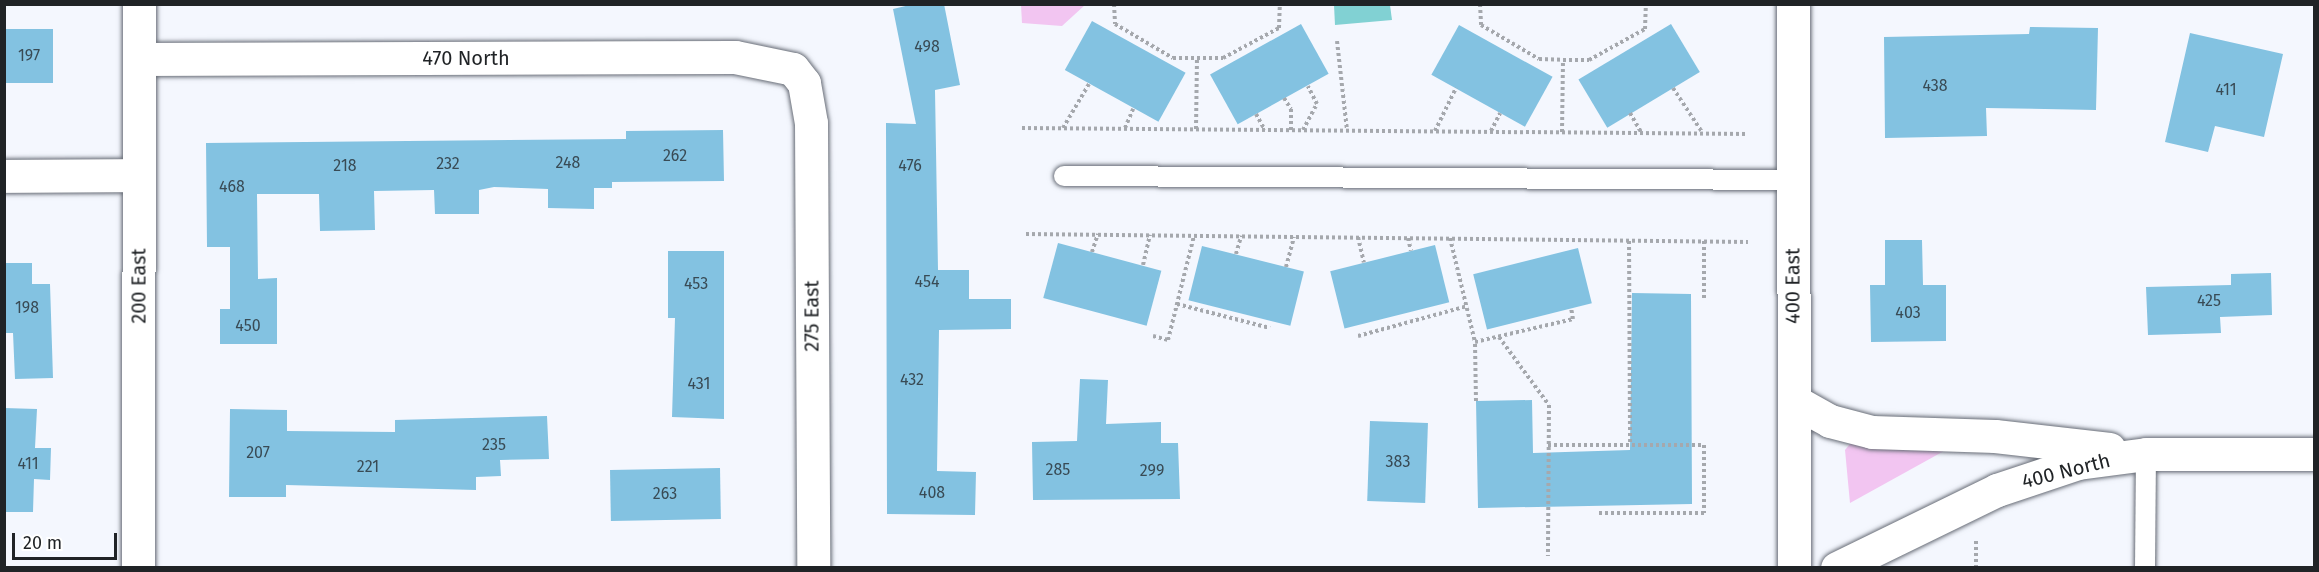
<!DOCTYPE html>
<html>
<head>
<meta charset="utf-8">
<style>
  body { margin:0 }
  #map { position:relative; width:2319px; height:572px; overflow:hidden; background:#f4f7fe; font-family:"Fira Sans",sans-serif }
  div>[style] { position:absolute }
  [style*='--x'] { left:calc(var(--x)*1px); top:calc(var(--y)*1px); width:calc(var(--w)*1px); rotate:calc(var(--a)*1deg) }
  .green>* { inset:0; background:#f2c5f1 }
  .water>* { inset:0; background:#81d1d3 }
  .building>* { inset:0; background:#83c2e1; transform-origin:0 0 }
  .path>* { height:4px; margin-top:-2px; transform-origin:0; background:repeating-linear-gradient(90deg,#a5a8ad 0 3px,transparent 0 6px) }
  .roads { filter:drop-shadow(0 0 2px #686d77) drop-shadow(0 0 2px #686d77) }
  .service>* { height:20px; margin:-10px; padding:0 10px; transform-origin:10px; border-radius:10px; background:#fff }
  .minor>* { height:33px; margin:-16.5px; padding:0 16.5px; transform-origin:16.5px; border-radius:16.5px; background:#fff }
  .secondary>* { height:33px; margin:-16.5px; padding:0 16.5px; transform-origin:16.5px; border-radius:16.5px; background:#fff }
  span { translate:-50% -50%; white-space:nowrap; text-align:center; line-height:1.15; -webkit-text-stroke:5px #fff; paint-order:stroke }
  .number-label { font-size:16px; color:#394b55 }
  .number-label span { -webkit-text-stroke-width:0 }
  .street-label { font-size:20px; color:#202326 }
  .frame { position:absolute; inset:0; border:6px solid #202326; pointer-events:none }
  .scale { position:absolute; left:12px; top:533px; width:105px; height:27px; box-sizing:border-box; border:3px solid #202326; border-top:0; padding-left:8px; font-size:18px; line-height:21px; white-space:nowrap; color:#202326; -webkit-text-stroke:4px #fff; paint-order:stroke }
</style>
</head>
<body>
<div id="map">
  <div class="green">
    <div style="clip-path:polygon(1021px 5px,1085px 4px,1085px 5px,1062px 26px,1022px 23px)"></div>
    <div style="clip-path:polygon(1854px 439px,1943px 449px,1944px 451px,1850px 503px,1845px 450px)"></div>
  </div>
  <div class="water">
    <div style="clip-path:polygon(1334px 5px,1390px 5px,1392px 20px,1335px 25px)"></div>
  </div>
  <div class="building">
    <div style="clip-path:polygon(914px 4px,944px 4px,960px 85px,935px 90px,938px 270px,969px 270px,969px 299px,1011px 299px,1011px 329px,939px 330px,937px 471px,976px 472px,975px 515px,887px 514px,886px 123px,916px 124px,893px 9px)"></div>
    <div style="left:1092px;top:21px;width:107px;height:56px;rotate:29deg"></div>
    <div style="left:1301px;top:24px;width:57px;height:104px;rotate:61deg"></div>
    <div style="left:1671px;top:24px;width:56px;height:108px;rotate:59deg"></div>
    <div style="left:1459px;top:25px;width:107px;height:57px;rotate:29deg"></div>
    <div style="clip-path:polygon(2030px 27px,2098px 28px,2096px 110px,1986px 108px,1987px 136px,1885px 138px,1884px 37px,2029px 34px)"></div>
    <div style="left:4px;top:29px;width:49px;height:54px"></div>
    <div style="clip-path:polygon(2190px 33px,2283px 54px,2264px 137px,2215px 126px,2208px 152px,2165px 142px)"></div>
    <div style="clip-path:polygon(723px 130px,724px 181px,612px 182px,612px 188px,594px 188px,594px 209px,548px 208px,548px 189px,494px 187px,479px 190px,479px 214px,435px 214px,434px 190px,374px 191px,375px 230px,320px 231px,319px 194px,257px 194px,258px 279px,277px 278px,277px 344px,220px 344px,220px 309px,230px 309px,230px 247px,207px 247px,206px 143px,626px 139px,626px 131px)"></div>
    <div style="clip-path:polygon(1885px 240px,1922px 240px,1923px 285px,1946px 285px,1946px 341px,1871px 342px,1870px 285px,1885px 285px)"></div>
    <div style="left:1058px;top:243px;width:107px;height:57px;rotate:15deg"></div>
    <div style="left:1435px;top:245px;width:59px;height:108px;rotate:76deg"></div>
    <div style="left:1202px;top:246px;width:105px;height:56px;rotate:14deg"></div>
    <div style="left:1578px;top:248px;width:57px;height:108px;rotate:76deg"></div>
    <div style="clip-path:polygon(668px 251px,724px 251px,724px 419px,672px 417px,675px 318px,668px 318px)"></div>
    <div style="clip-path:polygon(4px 263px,32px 263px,32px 284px,50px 284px,53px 378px,15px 379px,13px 333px,4px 333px)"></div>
    <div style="clip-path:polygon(2271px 273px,2272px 315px,2220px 317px,2221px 333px,2148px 335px,2146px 287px,2231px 285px,2231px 274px)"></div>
    <div style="clip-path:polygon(1632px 293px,1691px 294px,1692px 504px,1478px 508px,1476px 401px,1532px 400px,1533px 453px,1630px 450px)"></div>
    <div style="clip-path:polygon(1080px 379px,1108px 380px,1106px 424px,1161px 422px,1161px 443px,1178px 443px,1180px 499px,1033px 500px,1032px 442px,1077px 441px)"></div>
    <div style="clip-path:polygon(4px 408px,37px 409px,35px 448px,51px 448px,50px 480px,34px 479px,33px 512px,4px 512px)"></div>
    <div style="clip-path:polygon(230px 409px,287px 410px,287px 431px,395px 432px,395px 420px,547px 416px,549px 459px,500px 460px,501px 476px,476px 477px,476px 490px,286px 485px,286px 497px,229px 497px)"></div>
    <div style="left:1370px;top:421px;width:58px;height:80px;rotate:2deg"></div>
    <div style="left:720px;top:468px;width:51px;height:110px;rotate:89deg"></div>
  </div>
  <div class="path">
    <div style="--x:1114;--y:4;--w:20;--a:87"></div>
    <div style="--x:1115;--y:24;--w:67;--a:30.4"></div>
    <div style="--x:1173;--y:58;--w:50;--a:0"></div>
    <div style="--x:1223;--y:58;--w:64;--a:-28.2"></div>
    <div style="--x:1279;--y:28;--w:24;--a:-88"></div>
    <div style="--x:1480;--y:4;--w:21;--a:87"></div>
    <div style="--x:1481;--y:25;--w:67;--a:30.4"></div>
    <div style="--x:1539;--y:59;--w:24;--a:2"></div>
    <div style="--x:1563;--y:60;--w:26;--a:0"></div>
    <div style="--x:1589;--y:60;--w:64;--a:-29"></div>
    <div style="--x:1645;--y:29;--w:25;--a:-88"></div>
    <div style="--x:1337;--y:41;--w:90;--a:83.6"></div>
    <div style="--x:1673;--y:88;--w:53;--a:56.6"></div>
    <div style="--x:1284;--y:98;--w:13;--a:58"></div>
    <div style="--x:1291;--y:109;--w:21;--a:90"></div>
    <div style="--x:1630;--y:113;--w:22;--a:60"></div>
    <div style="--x:1256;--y:114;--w:18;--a:61"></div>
    <div style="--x:1022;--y:128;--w:726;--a:0.47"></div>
    <div style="--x:1063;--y:128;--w:51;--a:-59.4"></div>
    <div style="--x:1125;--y:128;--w:21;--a:-67"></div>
    <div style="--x:1196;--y:129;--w:71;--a:-89.2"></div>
    <div style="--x:1303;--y:130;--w:30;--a:-62"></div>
    <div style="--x:1317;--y:104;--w:20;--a:-117"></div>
    <div style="--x:1435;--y:131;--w:48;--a:-64"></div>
    <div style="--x:1491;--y:131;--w:20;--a:-63"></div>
    <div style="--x:1562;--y:132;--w:72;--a:-89.2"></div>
    <div style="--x:1026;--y:234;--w:722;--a:0.63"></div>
    <div style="--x:1358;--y:237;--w:26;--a:77"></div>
    <div style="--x:1408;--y:238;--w:13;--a:77"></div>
    <div style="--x:1450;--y:238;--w:107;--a:76.5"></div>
    <div style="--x:1629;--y:241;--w:204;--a:89.7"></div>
    <div style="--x:1704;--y:241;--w:57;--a:90"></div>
    <div style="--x:1092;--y:252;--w:19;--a:-72"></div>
    <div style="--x:1236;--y:254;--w:19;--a:-74"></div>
    <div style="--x:1143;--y:265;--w:31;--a:-77"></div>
    <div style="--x:1286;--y:267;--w:31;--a:-75"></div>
    <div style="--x:1177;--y:304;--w:96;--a:14.5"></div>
    <div style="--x:1153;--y:336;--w:16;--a:15"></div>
    <div style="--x:1168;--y:340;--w:107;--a:-76"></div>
    <div style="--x:1358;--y:336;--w:114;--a:-15.3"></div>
    <div style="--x:1499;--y:337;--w:84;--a:53.7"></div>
    <div style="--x:1549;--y:405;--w:151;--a:90.4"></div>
    <div style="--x:1476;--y:401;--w:59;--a:-91"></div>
    <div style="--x:1475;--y:342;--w:101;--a:-13.2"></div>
    <div style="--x:1573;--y:319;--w:11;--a:-100"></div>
    <div style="--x:1548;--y:445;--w:156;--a:0"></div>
    <div style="--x:1704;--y:445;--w:68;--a:90"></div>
    <div style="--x:1704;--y:513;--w:106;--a:180"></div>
    <div style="--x:1976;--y:541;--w:27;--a:90"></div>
  </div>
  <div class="roads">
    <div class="service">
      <div style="--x:1064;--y:176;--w:729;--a:0.31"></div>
      <div style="--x:2145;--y:568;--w:114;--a:-89.5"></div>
    </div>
    <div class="minor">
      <div style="--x:139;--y:59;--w:596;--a:-0.19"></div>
      <div style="--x:735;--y:57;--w:59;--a:11.7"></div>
      <div style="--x:793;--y:69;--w:18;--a:52"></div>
      <div style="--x:804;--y:83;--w:41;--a:80.1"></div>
      <div style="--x:811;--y:123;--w:445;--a:89.7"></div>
      <div style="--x:4;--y:176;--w:135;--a:-0.4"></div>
      <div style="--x:138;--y:568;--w:564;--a:-89.9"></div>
    </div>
    <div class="secondary">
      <div style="--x:1793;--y:4;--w:564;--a:89.9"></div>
      <div style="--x:1794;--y:401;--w:41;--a:29.1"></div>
      <div style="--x:1830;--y:421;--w:43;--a:14.7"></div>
      <div style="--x:1872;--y:432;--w:123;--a:1.9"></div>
      <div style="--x:1995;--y:436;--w:115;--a:6.5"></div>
      <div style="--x:1837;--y:568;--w:178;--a:-26"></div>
      <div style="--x:1997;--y:490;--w:85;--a:-18.4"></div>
      <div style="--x:2078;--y:463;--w:69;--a:-7.5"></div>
      <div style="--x:2146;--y:454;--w:168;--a:0"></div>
    </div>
  </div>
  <div class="number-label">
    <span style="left:927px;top:47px">498</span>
    <span style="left:29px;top:56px">197</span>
    <span style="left:1935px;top:86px">438</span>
    <span style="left:2226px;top:90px">411</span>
    <span style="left:675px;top:156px">262</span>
    <span style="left:568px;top:163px">248</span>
    <span style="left:448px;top:164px">232</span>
    <span style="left:345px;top:166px">218</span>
    <span style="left:910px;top:166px">476</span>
    <span style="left:232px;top:187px">468</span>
    <span style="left:927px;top:282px">454</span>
    <span style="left:696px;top:284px">453</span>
    <span style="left:2209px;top:301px">425</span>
    <span style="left:27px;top:308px">198</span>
    <span style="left:1908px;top:313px">403</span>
    <span style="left:248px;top:326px">450</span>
    <span style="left:912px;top:380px">432</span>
    <span style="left:699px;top:384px">431</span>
    <span style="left:494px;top:445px">235</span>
    <span style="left:258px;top:453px">207</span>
    <span style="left:1398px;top:462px">383</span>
    <span style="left:28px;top:464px">411</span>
    <span style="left:368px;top:467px">221</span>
    <span style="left:1058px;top:470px">285</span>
    <span style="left:1152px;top:471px">299</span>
    <span style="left:932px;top:493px">408</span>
    <span style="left:665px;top:494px">263</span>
  </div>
  <div class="street-label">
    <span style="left:466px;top:58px">470 North</span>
    <span style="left:139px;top:286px;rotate:-90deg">200 East</span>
    <span style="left:1793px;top:286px;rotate:-90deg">400 East</span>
    <span style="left:812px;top:316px;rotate:-90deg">275 East</span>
    <span style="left:2066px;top:471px;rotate:-14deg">400 North</span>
  </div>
  <div class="frame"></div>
  <div class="scale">20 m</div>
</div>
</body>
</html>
